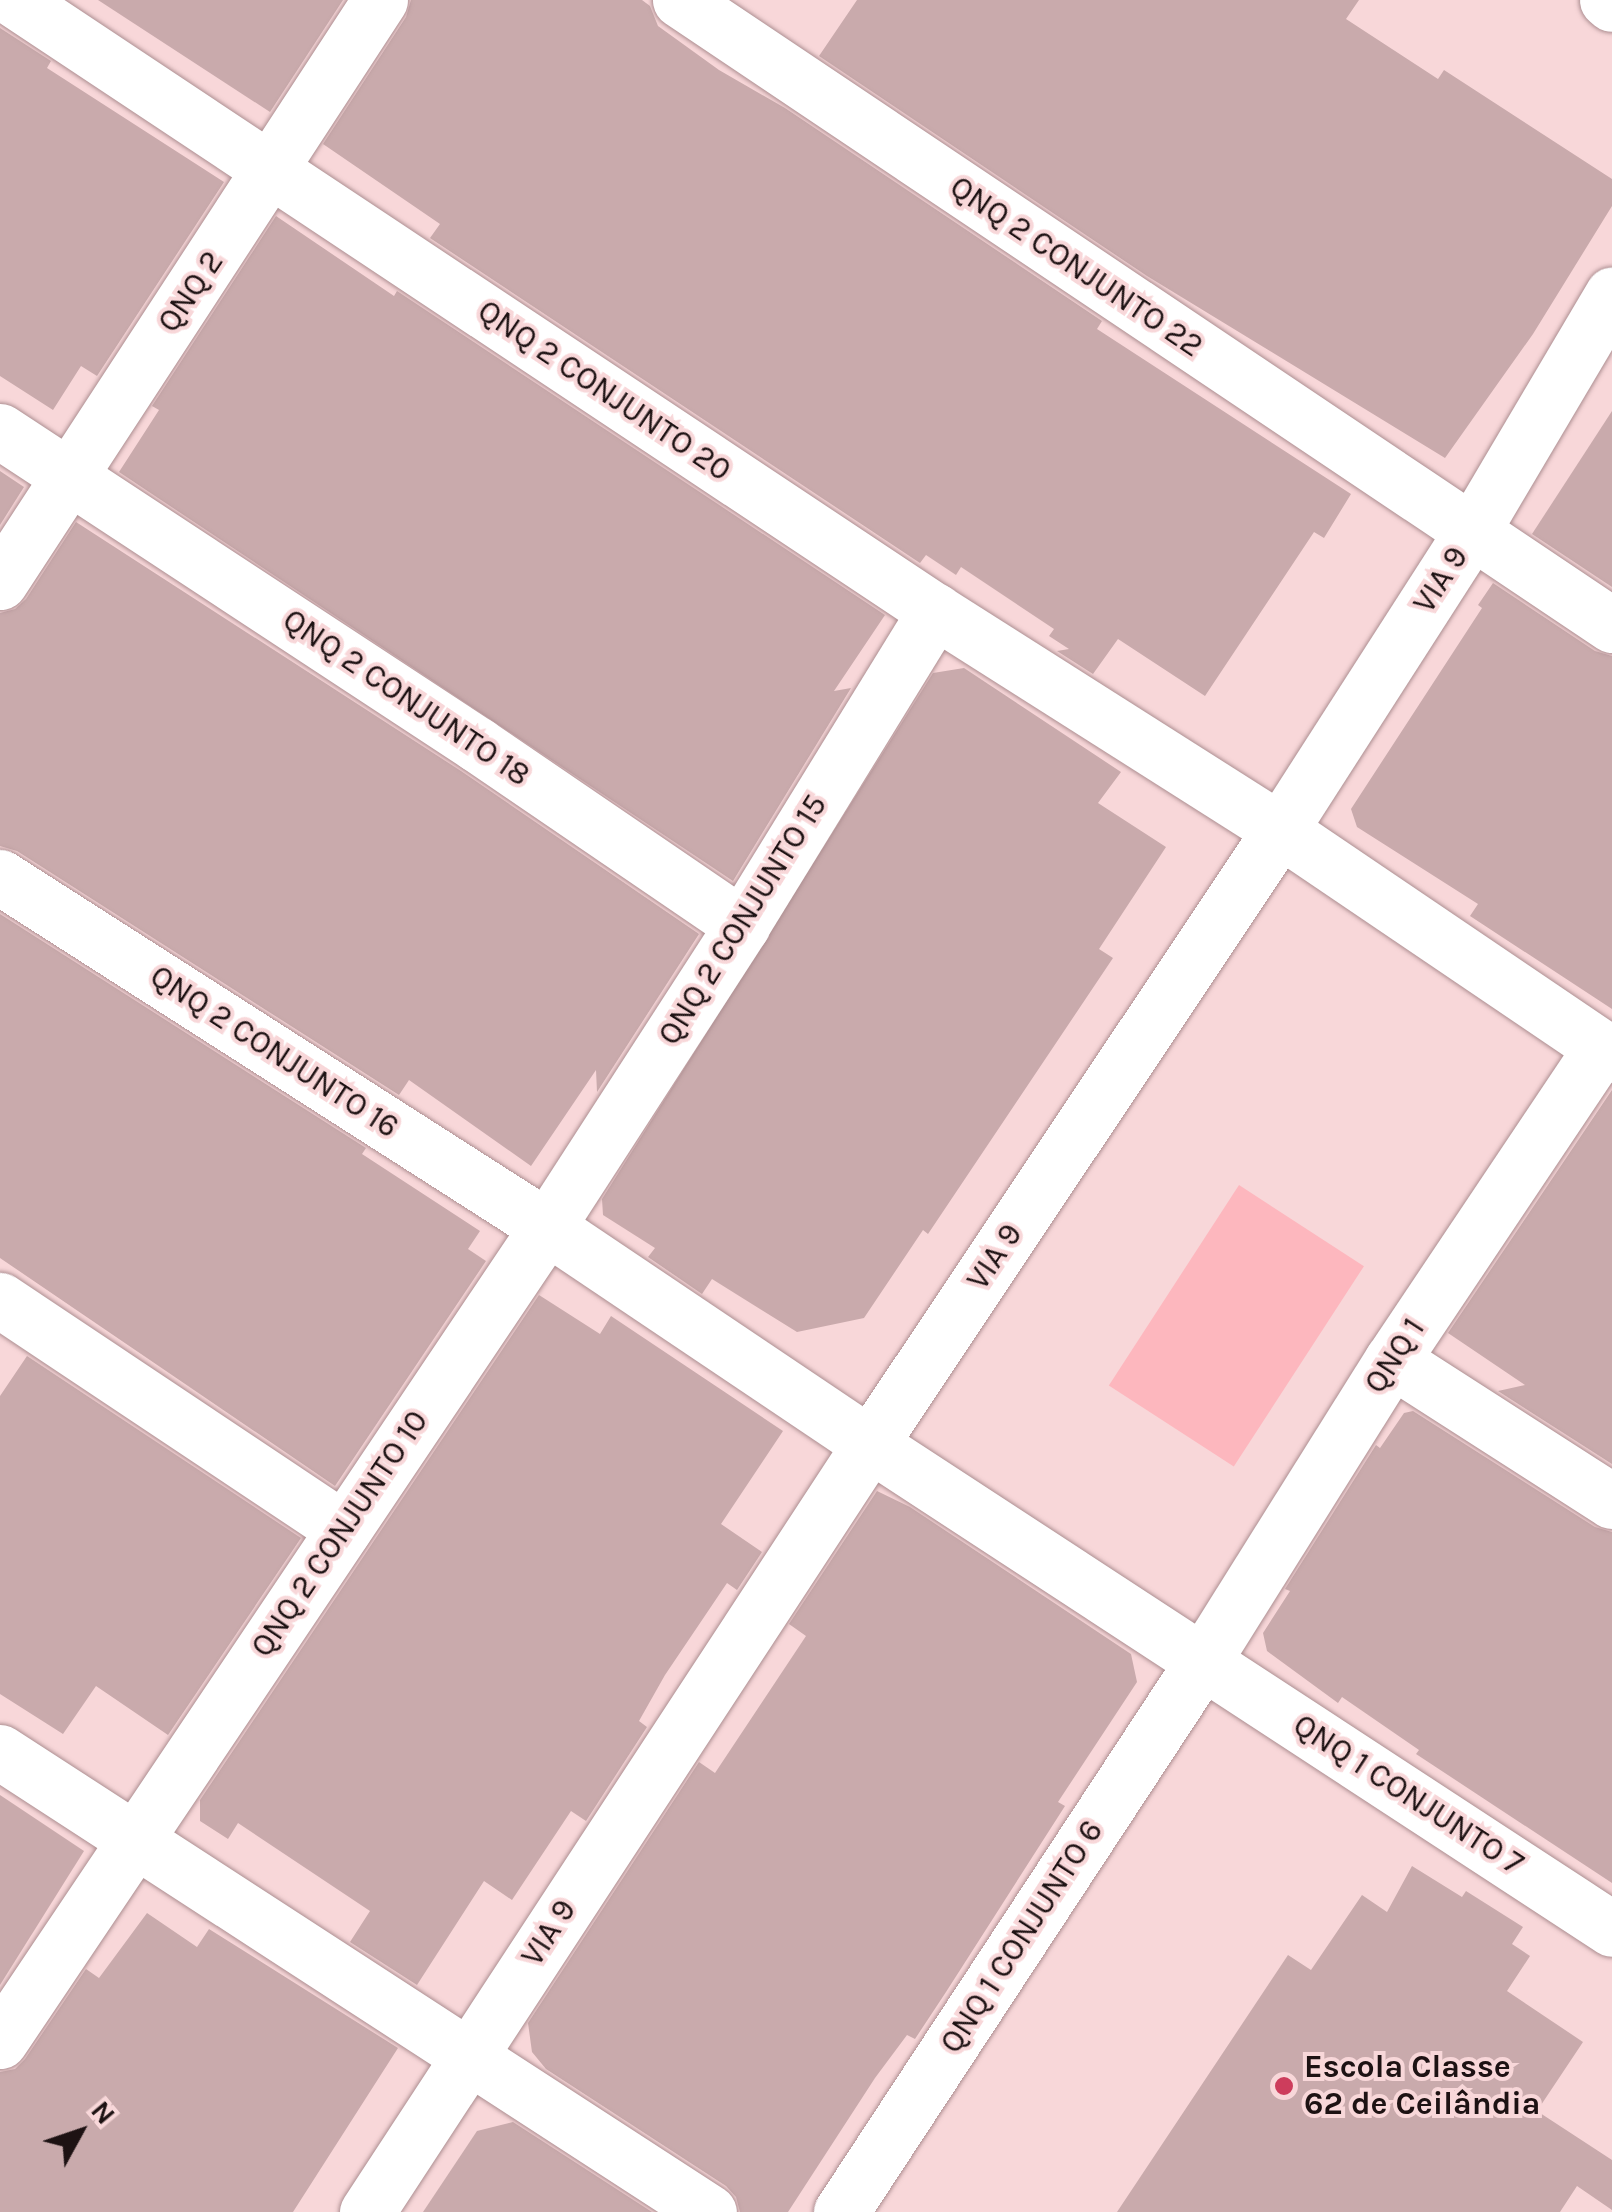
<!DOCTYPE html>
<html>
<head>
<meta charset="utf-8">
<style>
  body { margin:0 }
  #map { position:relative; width:1612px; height:2212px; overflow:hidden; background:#f8d7d9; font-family:Karla,sans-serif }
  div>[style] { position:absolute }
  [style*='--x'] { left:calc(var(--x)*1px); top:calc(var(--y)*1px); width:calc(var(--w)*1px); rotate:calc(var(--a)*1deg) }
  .green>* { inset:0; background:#fdb7be; transform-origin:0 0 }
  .building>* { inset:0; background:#c9aaac }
  .roads { filter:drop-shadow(0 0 2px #ac8e91) drop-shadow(0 0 2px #ac8e91) }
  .minor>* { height:55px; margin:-27.5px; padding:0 27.5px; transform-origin:27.5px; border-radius:27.5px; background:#fff }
  .dots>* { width:28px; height:28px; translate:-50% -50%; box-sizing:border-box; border:5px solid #f8d7d9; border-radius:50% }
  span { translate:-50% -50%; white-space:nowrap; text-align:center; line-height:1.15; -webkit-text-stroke:8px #f8d7d9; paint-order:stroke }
  .street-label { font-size:32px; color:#1d1213 }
  .poi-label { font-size:32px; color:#1d1213; font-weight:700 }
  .left { translate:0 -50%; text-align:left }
  .north { position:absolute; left:30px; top:2082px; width:100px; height:100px; -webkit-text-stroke:8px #f8d7d9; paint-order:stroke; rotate:50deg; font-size:28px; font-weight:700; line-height:40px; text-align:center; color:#1d1213 }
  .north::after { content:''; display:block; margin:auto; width:35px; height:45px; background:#1d1213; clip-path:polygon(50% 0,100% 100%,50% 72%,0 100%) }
</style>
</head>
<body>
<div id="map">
  <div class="green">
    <div style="left:1239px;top:1185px;width:149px;height:239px;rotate:33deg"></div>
  </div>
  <div class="building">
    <div style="clip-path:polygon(98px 0,343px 0,270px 112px)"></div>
    <div style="clip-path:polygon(411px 0,642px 0,650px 6px,658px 26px,719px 70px,785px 108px,1102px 321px,1097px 329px,1351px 494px,1324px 538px,1314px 532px,1205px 696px,1118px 639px,1093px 674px,1057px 651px,1069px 649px,1049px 636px,1054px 629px,961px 567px,956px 575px,926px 555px,920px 563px,430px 238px,440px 224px,323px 144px,406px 17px)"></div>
    <div style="clip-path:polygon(857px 0,1359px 0,1346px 19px,1438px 79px,1444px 70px,1612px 179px,1612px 206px,1533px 334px,1445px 458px,1147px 276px,819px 56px)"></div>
    <div style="clip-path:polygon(0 28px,51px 61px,47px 68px,224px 182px,97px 376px,81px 366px,53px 410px,0 376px)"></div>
    <div style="clip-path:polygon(276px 216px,394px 296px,397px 291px,885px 615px,834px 691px,851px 688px,733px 881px,119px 472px,159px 410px,152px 406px)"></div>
    <div style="clip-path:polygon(1612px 411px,1612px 587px,1532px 534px)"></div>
    <div style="clip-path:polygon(0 471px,24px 487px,0 525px)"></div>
    <div style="clip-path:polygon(76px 522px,461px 771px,699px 934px,597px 1092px,596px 1070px,531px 1166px,409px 1080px,399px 1095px,17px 851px,0 846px,0 613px,15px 609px,26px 599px)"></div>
    <div style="clip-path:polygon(1493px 583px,1595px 651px,1612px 656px,1612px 1009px,1470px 916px,1478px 904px,1357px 827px,1351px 809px,1482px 608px,1478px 605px)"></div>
    <div style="clip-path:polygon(964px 668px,1121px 772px,1098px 803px,1166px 847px,1099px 949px,1113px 958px,928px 1234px,923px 1230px,864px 1318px,797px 1332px,712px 1279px,702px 1294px,648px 1257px,655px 1248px,603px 1215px,602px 1199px,933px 673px)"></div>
    <div style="clip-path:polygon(0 914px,366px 1148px,362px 1154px,480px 1231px,468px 1249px,486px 1261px,335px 1486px,0 1258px)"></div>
    <div style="clip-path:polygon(1612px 1090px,1612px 1464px,1498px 1391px,1525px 1385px,1448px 1333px)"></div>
    <div style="clip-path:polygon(539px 1295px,600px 1334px,611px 1316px,783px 1431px,721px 1524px,762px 1552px,737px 1590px,727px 1583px,665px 1675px,639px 1721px,647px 1727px,586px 1821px,571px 1811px,512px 1900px,484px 1881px,417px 1985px,350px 1942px,370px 1911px,238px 1823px,228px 1839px,200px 1821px,200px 1800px)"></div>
    <div style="clip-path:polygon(27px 1356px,301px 1538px,168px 1735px,96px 1686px,63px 1734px,0 1694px,0 1396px)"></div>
    <div style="clip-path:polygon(1413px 1411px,1595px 1527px,1612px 1532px,1612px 1883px,1416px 1754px,1419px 1750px,1342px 1697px,1338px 1703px,1267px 1651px,1263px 1633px,1290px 1591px,1285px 1589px,1376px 1445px,1380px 1448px,1404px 1413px)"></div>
    <div style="clip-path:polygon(877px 1491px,910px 1507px,1131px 1654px,1137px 1682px,1058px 1802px,1065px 1806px,946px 1992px,915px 2039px,907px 2035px,875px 2078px,788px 2212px,740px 2212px,736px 2197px,726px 2186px,546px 2069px,532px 2052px,528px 2023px,699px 1762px,715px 1773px,806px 1636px,789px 1624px)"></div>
    <div style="clip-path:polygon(0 1795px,84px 1851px,0 1985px)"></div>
    <div style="clip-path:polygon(1412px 1866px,1462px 1897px,1466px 1891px,1523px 1927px,1512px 1944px,1530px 1956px,1507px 1991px,1583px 2042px,1537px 2111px,1612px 2160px,1612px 2210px,1577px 2186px,1560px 2212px,1117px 2212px,1288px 1955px,1311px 1970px,1362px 1895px,1387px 1912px)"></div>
    <div style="clip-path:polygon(147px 1913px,197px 1947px,209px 1929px,398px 2048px,293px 2212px,0 2212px,0 2072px,15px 2069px,25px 2059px,86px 1969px,99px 1978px)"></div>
    <div style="clip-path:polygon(513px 2122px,652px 2212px,423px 2212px,477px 2131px)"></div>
  </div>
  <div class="roads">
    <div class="minor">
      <div style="--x:15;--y:0;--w:1104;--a:33.59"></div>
      <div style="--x:935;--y:611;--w:409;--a:32.4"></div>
      <div style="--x:1280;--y:830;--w:401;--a:34.1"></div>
      <div style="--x:680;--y:0;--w:1122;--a:33.85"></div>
      <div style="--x:1607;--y:0;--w:6;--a:39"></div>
      <div style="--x:0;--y:431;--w:572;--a:33.3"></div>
      <div style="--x:478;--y:745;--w:320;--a:34.3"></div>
      <div style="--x:0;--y:582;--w:695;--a:-56.86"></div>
      <div style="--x:0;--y:877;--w:649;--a:32.61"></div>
      <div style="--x:547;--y:1227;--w:389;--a:33.9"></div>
      <div style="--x:870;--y:1444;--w:886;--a:33.17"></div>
      <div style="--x:0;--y:1300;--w:413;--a:33.7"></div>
      <div style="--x:1392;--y:1360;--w:261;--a:32.7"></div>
      <div style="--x:0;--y:1752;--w:845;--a:32.98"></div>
      <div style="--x:0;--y:2041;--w:981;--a:-56.1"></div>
      <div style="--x:547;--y:1227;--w:359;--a:-57.1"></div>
      <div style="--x:742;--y:925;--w:369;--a:-58.4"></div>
      <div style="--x:367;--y:2212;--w:918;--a:-56.78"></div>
      <div style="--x:870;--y:1444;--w:738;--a:-56.27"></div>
      <div style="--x:1280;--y:830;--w:353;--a:-57.3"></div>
      <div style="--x:1471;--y:533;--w:277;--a:-59.4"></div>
      <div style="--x:841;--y:2212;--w:659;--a:-56.7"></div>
      <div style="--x:1203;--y:1661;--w:355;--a:-57.9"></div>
      <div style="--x:1392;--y:1360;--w:376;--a:-56.2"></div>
    </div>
  </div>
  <div class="dots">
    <div style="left:1284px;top:2086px;background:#cd3d5c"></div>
  </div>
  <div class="street-label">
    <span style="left:1076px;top:267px;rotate:34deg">QNQ 2 CONJUNTO 22</span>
    <span style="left:191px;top:292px;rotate:-56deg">QNQ 2</span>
    <span style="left:604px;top:391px;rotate:34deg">QNQ 2 CONJUNTO 20</span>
    <span style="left:1441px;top:580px;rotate:-57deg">VIA 9</span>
    <span style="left:406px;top:698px;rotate:34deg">QNQ 2 CONJUNTO 18</span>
    <span style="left:743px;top:920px;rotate:-58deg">QNQ 2 CONJUNTO 15</span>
    <span style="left:274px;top:1052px;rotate:33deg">QNQ 2 CONJUNTO 16</span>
    <span style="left:995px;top:1257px;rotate:-56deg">VIA 9</span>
    <span style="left:1395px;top:1356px;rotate:-57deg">QNQ 1</span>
    <span style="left:340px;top:1534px;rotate:-56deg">QNQ 2 CONJUNTO 10</span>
    <span style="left:1408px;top:1795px;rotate:33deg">QNQ 1 CONJUNTO 7</span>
    <span style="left:549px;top:1933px;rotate:-57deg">VIA 9</span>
    <span style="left:1022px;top:1937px;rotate:-57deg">QNQ 1 CONJUNTO 6</span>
  </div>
  <div class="poi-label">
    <span class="left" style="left:1304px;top:2086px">Escola Classe<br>62 de Ceilândia</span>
  </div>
  <div class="north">N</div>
</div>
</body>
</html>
